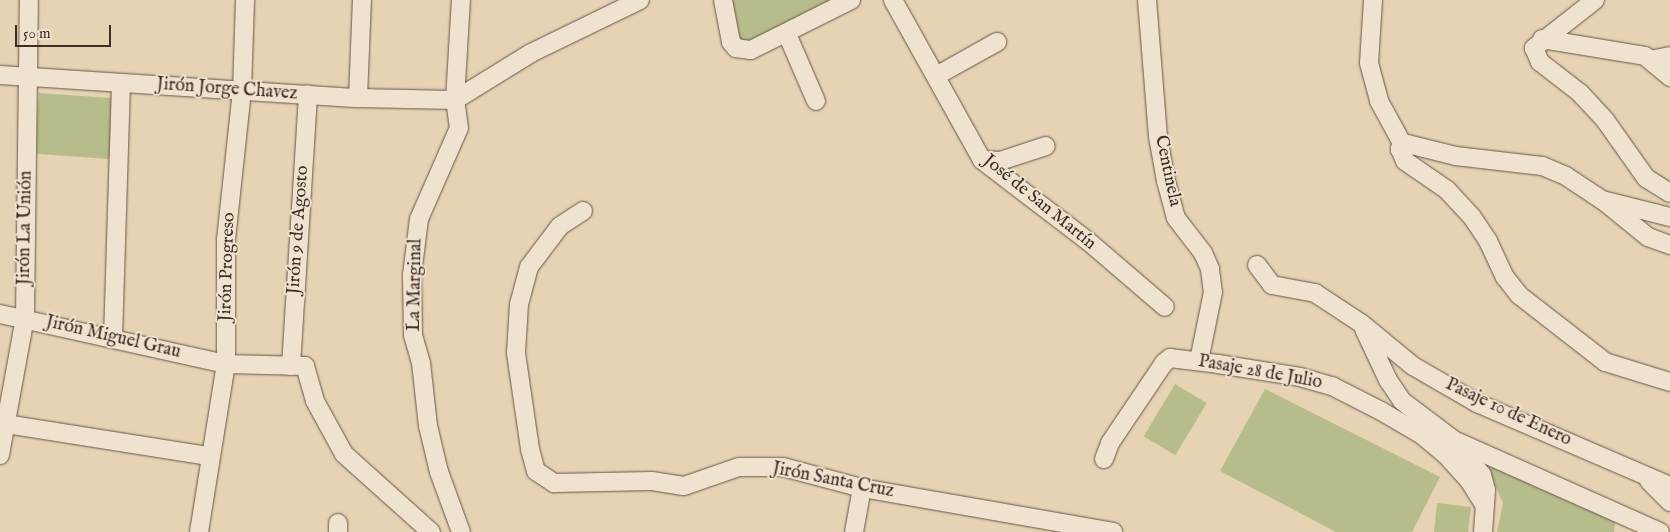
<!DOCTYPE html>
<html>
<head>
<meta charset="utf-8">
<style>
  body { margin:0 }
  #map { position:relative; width:1670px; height:532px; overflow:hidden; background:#e6d3b3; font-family:"IM FELL English",serif }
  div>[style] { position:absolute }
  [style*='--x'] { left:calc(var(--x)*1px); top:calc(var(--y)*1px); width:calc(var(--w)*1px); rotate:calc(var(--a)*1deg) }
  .green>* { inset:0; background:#b7bc8b; transform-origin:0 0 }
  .roads { filter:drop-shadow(0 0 1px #685548) drop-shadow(0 0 1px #685548) }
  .minor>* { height:18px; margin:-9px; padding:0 9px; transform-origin:9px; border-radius:9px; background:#efe2ce }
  span { translate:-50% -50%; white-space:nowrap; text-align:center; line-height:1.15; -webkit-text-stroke:4px #efe2ce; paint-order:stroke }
  .street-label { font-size:18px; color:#3e2b24 }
  .scale { position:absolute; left:15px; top:25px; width:96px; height:22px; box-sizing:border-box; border:2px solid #3e2b24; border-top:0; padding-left:6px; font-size:15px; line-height:18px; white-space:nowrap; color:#3e2b24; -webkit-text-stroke:4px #efe2ce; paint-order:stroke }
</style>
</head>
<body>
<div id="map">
  <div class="green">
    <div style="clip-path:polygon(731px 0,837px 0,739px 48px)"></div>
    <div style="left:39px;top:93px;width:75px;height:61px;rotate:4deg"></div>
    <div style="left:1175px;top:384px;width:37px;height:61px;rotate:31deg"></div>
    <div style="clip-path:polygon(1265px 389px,1440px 477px,1412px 532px,1336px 532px,1220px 471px)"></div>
    <div style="clip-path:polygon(1491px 465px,1616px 516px,1614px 532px,1497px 532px,1503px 503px,1490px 473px)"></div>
    <div style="clip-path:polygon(1437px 503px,1471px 507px,1468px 532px,1434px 532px)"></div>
  </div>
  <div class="roads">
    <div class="minor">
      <div style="--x:723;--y:0;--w:43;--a:79.2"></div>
      <div style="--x:731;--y:42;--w:8;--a:50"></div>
      <div style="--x:736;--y:48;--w:15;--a:8"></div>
      <div style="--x:751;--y:50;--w:112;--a:-26.6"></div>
      <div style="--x:893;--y:0;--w:183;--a:60.9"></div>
      <div style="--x:982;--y:160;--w:133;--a:37.4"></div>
      <div style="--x:1088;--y:241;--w:101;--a:40.6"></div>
      <div style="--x:1147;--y:0;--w:137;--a:85.4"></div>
      <div style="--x:1158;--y:137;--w:45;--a:79.7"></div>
      <div style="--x:1166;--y:181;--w:38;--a:75"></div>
      <div style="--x:1176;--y:218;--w:44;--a:52.4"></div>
      <div style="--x:1203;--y:253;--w:17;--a:66"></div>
      <div style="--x:1210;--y:269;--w:23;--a:83"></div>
      <div style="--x:1213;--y:292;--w:70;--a:101.5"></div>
      <div style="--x:1373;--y:0;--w:63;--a:93.6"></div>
      <div style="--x:1369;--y:63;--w:39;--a:75"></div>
      <div style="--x:1379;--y:101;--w:50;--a:61.4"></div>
      <div style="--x:1595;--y:0;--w:78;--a:141.8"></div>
      <div style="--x:1534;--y:48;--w:15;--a:67"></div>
      <div style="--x:1540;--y:62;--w:51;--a:37.8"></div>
      <div style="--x:1580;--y:93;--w:37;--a:47"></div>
      <div style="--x:1605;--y:120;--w:71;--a:54.7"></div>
      <div style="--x:1646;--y:178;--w:28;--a:32"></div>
      <div style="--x:787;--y:34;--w:73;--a:66.6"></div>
      <div style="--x:1542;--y:39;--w:104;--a:9.4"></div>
      <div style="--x:1645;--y:56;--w:33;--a:40"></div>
      <div style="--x:1650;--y:60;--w:20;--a:-11"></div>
      <div style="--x:0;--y:75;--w:359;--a:3.7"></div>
      <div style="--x:358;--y:98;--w:97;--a:1.2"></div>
      <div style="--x:936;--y:76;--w:70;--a:-29.1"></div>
      <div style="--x:358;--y:98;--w:98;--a:-87.7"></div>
      <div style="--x:455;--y:100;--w:89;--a:-31.7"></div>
      <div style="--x:531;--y:53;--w:121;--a:-25.9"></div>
      <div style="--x:982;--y:160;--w:18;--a:3"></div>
      <div style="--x:1000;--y:161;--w:48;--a:-18.1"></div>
      <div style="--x:1605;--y:202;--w:55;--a:39.1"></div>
      <div style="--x:1648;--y:237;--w:23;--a:20"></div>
      <div style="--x:583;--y:211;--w:27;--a:147"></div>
      <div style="--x:560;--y:226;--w:51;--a:127.1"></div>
      <div style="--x:529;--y:267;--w:38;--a:105"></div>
      <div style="--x:519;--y:304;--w:49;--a:93.5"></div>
      <div style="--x:516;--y:353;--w:97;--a:81.7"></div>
      <div style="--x:530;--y:449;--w:23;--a:75"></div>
      <div style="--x:536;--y:471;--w:22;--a:34"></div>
      <div style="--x:554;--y:483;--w:98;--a:-1.2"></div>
      <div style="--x:652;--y:481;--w:32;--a:9"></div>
      <div style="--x:684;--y:486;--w:58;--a:-19.1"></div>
      <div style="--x:739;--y:467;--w:44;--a:0"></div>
      <div style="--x:783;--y:467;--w:82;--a:14.9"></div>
      <div style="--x:862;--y:488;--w:255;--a:9.9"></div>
      <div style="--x:1670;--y:217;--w:70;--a:-166"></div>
      <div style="--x:1602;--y:200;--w:43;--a:-146.3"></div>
      <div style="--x:1566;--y:176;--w:26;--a:-157"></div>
      <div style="--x:1542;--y:166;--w:87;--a:-173.4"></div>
      <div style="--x:1456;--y:156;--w:50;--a:-166.2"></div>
      <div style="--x:1407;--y:144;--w:9;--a:144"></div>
      <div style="--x:1400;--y:149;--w:13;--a:67"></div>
      <div style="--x:1405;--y:161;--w:51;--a:34.6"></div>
      <div style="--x:1447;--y:190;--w:37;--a:47"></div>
      <div style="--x:1472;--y:217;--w:29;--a:56"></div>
      <div style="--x:1488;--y:241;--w:40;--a:65"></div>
      <div style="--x:1505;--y:277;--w:23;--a:52"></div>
      <div style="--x:1519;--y:295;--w:109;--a:37.9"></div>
      <div style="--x:1605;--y:362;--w:68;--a:17.1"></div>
      <div style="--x:1257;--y:265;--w:25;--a:53"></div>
      <div style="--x:1272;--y:285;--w:44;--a:10.5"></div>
      <div style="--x:1315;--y:293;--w:56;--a:33.4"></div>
      <div style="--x:1362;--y:324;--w:66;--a:39.5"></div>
      <div style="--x:1413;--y:366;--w:74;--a:30"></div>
      <div style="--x:1477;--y:403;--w:210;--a:23.3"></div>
      <div style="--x:0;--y:314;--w:231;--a:12.5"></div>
      <div style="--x:226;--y:364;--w:79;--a:1.5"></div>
      <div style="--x:305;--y:366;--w:36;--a:74"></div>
      <div style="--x:315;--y:401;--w:60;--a:61.3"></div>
      <div style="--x:344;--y:454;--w:117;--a:41.9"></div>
      <div style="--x:1364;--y:329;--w:56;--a:64.8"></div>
      <div style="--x:1388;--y:380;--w:25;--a:56"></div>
      <div style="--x:1402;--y:401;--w:66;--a:37"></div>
      <div style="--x:1455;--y:441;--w:43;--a:51.5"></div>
      <div style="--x:1482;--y:475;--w:16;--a:75"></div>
      <div style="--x:1486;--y:490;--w:42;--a:94.1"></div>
      <div style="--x:113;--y:338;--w:255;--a:-88.2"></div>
      <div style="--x:291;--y:366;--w:272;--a:-86.4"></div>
      <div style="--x:6;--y:424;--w:206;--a:9"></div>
      <div style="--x:1458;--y:442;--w:221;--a:24"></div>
      <div style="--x:0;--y:455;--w:140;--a:-79.7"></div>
      <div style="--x:25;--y:317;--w:317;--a:-89.3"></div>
      <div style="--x:1104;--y:459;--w:17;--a:-69"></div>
      <div style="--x:1110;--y:443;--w:97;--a:-56"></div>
      <div style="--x:1164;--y:363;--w:8;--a:-40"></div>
      <div style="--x:1170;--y:358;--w:48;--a:7.1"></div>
      <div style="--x:1218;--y:364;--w:83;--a:9"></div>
      <div style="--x:1300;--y:377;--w:33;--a:16"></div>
      <div style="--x:1332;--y:386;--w:55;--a:27"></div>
      <div style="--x:1381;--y:411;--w:48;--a:30.3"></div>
      <div style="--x:1422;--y:435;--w:31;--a:40"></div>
      <div style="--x:1446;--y:455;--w:36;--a:48"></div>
      <div style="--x:1470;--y:482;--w:28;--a:58"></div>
      <div style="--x:1649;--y:481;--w:30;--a:45"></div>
      <div style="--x:199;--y:532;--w:170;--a:-80.9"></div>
      <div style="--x:226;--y:364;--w:124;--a:-90"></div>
      <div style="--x:226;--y:240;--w:150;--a:-83.9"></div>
      <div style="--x:242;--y:91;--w:91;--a:-88.1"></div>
      <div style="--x:338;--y:532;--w:9;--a:-90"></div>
      <div style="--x:461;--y:532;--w:64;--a:-110.1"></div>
      <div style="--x:439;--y:472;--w:47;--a:-103.4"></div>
      <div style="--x:428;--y:426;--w:63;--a:-96.3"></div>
      <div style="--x:421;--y:363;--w:29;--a:-106"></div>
      <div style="--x:413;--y:335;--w:60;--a:-91"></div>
      <div style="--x:412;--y:275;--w:56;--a:-82.9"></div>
      <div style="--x:419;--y:219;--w:99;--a:-66.3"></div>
      <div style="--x:459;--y:128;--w:28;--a:-98"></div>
      <div style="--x:455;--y:100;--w:100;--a:-86.6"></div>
      <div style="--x:854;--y:532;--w:45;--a:-79.7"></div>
    </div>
  </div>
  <div class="street-label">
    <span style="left:227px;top:90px;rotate:4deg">Jirón Jorge Chavez</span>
    <span style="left:1167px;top:171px;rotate:78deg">Centinela</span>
    <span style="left:1039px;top:203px;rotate:39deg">José de San Martín</span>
    <span style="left:26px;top:228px;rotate:-89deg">Jirón La Unión</span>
    <span style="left:299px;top:230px;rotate:-86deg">Jirón 9 de Agosto</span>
    <span style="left:228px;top:267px;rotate:-88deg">Jirón Progreso</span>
    <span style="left:416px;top:285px;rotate:-89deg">La Marginal</span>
    <span style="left:113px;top:338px;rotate:13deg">Jirón Miguel Grau</span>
    <span style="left:1260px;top:373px;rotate:10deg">Pasaje 28 de Julio</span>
    <span style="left:1508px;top:413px;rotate:25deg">Pasaje 10 de Enero</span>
    <span style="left:833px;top:481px;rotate:11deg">Jirón Santa Cruz</span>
  </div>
  <div class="scale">50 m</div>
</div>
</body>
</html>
